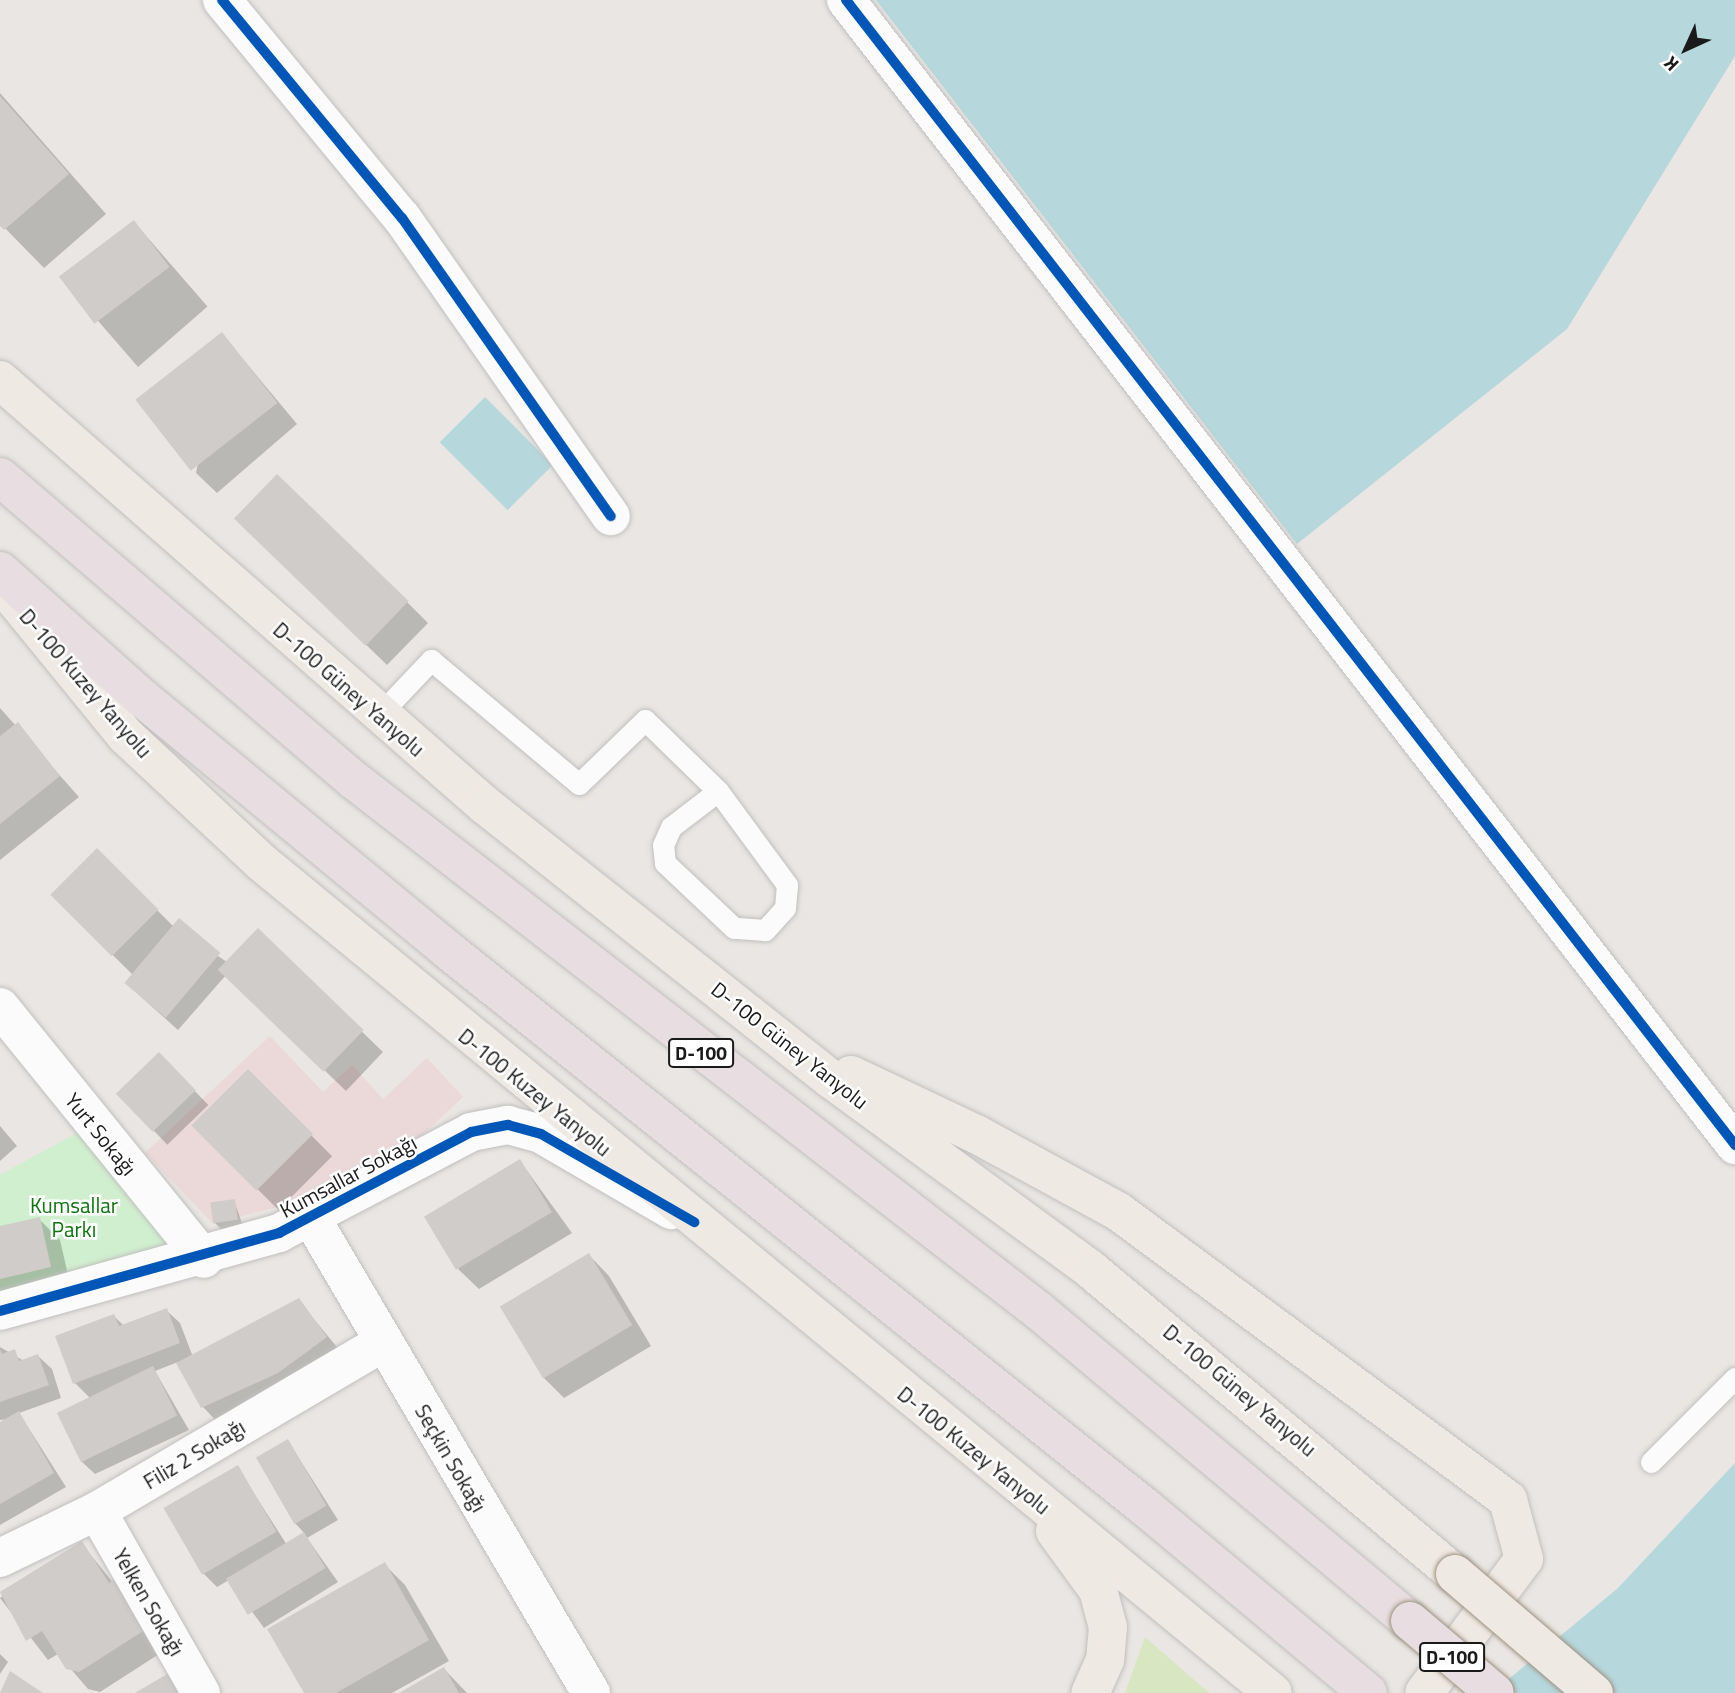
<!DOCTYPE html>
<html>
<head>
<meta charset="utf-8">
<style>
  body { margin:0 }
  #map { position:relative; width:1735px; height:1693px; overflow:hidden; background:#e9e6e3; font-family:"Titillium Web",sans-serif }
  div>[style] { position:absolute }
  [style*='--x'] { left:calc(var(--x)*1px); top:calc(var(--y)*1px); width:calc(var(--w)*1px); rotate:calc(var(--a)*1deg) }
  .commercial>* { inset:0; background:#ebd9d9 }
  .grass>* { inset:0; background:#d8e6c1 }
  .park>* { inset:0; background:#d0efce }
  .water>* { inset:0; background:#b6d7dc; transform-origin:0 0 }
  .shadow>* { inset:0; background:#0003; transform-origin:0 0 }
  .building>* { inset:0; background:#d0ccca; transform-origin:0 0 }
  .roads { filter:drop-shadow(0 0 2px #c1c0bf) drop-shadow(0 0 2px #c1c0bf) }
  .lane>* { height:21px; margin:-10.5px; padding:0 10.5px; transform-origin:10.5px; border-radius:10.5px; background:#fcfbfb }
  .street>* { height:38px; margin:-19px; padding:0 19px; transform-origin:19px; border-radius:19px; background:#fcfbfb }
  .primary>* { height:38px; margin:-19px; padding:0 19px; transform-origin:19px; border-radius:19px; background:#efe9e3 }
  .highway>* { height:38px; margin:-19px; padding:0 19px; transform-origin:19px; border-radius:19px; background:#e8dde0 }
  .bridges { filter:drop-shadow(0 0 2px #9e9281) drop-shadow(0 0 2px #9e9281) }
  .primary-bridge>* { height:38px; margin:-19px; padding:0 19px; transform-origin:19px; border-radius:19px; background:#efe9e3 }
  .highway-bridge>* { height:38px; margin:-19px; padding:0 19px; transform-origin:19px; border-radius:19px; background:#e8dde0 }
  .cycleway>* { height:10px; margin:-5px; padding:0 5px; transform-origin:5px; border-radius:5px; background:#0057b8 }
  span { translate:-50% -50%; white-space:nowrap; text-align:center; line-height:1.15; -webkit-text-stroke:5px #fff; paint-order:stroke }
  .shield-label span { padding:2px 5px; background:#fff; border:2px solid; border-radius:5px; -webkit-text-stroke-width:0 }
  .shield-label { font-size:19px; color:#1a1a1a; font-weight:700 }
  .street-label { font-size:21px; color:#1a1a1a }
  .park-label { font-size:21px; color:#0e730e }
  .north { position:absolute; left:1651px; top:14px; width:70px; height:70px; -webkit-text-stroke:5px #fff; paint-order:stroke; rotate:225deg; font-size:19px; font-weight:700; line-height:28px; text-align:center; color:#1a1a1a }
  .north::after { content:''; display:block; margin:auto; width:24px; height:32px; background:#1a1a1a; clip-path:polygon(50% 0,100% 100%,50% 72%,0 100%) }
</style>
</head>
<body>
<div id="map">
  <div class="commercial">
    <div style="clip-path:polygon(270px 1036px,323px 1092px,352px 1065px,383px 1099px,427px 1058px,463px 1097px,419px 1138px,299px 1201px,213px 1224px,145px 1153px)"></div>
  </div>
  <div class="grass">
    <div style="clip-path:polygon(1145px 1637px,1209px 1693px,1125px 1693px)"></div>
  </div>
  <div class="park">
    <div style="clip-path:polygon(93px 1124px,204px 1259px,0 1311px,0 1175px)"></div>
  </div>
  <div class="water">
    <div style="clip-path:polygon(876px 0,1735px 0,1735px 56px,1567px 329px,1297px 544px)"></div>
    <div style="left:485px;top:397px;width:96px;height:64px;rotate:45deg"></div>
    <div style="clip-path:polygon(1735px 1463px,1735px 1693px,1492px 1693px,1618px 1588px)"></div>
  </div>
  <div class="shadow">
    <div style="clip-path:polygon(0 93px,106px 214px,44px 268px,0 223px)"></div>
    <div style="left:134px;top:222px;width:112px;height:92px;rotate:49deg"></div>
    <div style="clip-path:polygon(222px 334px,297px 424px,217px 493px,196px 473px)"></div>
    <div style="clip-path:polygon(257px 539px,407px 602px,428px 623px,387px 665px)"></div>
    <div style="clip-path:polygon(0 708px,79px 797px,0 860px)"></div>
    <div style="clip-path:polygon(97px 850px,174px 927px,227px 962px,258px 931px,383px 1052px,346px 1091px,226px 975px,178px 1030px,139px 995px,132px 974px,52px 895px)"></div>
    <div style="left:159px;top:1054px;width:71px;height:57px;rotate:46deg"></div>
    <div style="left:248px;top:1072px;width:119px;height:76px;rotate:45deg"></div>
    <div style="clip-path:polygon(0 1126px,17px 1146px,0 1161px)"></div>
    <div style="clip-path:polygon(520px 1161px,572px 1233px,479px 1289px,458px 1269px)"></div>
    <div style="clip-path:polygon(234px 1201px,243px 1226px,221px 1229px,215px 1223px)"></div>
    <div style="clip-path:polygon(39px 1219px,60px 1240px,71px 1288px,0 1304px,0 1228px)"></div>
    <div style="clip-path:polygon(589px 1255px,609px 1276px,651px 1346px,564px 1398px,543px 1377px)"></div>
    <div style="clip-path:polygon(298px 1300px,346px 1358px,223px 1428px,203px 1407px,178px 1362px,155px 1371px,189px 1430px,95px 1474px,81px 1461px,90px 1398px,75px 1383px,114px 1316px,124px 1326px,166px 1310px,180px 1323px,193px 1357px)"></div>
    <div style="clip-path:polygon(0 1347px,24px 1361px,38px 1356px,52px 1369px,61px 1398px,19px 1413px,66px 1487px,0 1525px,0 1424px,9px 1419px,0 1420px)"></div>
    <div style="clip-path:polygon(288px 1441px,338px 1520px,307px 1538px,338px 1582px,264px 1628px,229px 1580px,217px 1587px,203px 1573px,237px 1467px,287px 1545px,305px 1534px,295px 1523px)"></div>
    <div style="clip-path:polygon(81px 1543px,167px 1649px,100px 1692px,88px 1689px,58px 1654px,48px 1660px,0 1598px)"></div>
    <div style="clip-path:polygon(384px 1564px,405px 1585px,449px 1661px,392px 1693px,306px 1693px)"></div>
    <div style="clip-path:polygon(0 1654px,8px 1662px,0 1674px)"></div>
    <div style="clip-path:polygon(444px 1669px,467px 1693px,403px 1693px)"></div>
  </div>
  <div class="building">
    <div style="clip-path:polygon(0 96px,69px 174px,4px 230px,0 226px)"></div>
    <div style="left:134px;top:220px;width:59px;height:94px;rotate:53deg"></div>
    <div style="left:222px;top:332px;width:90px;height:110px;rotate:52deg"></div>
    <div style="left:277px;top:474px;width:183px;height:62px;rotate:44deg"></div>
    <div style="clip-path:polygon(18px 722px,60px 776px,0 824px,0 736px)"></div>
    <div style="left:97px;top:848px;width:87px;height:66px;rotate:45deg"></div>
    <div style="left:179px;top:918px;width:54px;height:85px;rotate:40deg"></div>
    <div style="left:258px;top:928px;width:147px;height:58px;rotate:44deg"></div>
    <div style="left:159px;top:1052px;width:53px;height:60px;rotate:46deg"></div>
    <div style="left:248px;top:1069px;width:92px;height:80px;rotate:45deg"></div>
    <div style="left:520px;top:1159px;width:62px;height:112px;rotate:59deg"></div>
    <div style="left:235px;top:1199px;width:21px;height:25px;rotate:82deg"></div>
    <div style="clip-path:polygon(40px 1217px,51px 1267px,0 1279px,0 1226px)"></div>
    <div style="left:589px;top:1253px;width:84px;height:104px;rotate:59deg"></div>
    <div style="clip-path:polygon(299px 1298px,327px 1337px,278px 1373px,201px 1408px,176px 1363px)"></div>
    <div style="clip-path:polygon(167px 1308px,180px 1343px,73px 1384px,55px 1336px,114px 1314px,119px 1326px)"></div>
    <div style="clip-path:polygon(0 1349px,2px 1354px,15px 1349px,19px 1361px,38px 1354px,49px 1385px,0 1402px)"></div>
    <div style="left:153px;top:1366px;width:55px;height:107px;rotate:64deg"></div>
    <div style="clip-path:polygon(19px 1411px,54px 1473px,0 1504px,0 1422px)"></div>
    <div style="left:288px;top:1439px;width:77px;height:37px;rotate:60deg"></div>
    <div style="left:238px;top:1465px;width:77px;height:86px;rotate:60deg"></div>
    <div style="left:304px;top:1532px;width:42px;height:91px;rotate:59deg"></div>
    <div style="clip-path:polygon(82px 1541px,109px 1583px,116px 1578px,148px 1628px,79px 1672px,66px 1669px,42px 1631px,26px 1641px,0 1592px)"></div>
    <div style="clip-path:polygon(385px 1562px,429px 1640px,336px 1693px,304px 1693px,267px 1629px)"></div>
    <div style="clip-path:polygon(444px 1667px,459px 1693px,399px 1693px)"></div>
    <div style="clip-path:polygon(174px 1670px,187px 1693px,135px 1693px)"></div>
    <div style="clip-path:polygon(10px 1671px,43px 1693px,0 1693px)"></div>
  </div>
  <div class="roads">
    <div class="lane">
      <div style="--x:379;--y:715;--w:76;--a:-46.6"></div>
      <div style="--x:431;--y:660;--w:193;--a:40"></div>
      <div style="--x:579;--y:784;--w:92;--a:-44.1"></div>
      <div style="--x:645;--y:720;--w:102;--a:44.2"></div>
      <div style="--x:718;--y:791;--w:117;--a:53.7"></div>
      <div style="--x:787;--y:885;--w:23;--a:95"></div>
      <div style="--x:785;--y:908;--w:30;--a:132"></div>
      <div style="--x:765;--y:930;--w:31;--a:-176"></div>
      <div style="--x:734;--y:928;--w:95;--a:-136.7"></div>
      <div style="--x:665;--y:863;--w:18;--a:-96"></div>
      <div style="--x:663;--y:845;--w:20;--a:-66"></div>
      <div style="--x:671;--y:827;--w:59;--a:-37.5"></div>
      <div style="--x:1651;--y:1462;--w:119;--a:-45"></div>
    </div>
    <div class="street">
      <div style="--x:222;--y:0;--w:283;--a:50.5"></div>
      <div style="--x:402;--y:218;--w:364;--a:55"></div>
      <div style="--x:846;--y:0;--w:1450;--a:52.17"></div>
      <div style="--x:0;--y:1007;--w:324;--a:51"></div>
      <div style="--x:313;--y:1221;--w:548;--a:59.5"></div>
      <div style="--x:0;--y:1311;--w:290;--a:-15.6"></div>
      <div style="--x:279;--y:1233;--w:217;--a:-27.7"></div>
      <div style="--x:471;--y:1132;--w:38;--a:-11"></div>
      <div style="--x:508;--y:1125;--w:34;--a:15"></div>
      <div style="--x:541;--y:1134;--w:151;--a:30.3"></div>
      <div style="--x:97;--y:1511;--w:210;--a:60.3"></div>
      <div style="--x:0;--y:1558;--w:108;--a:-25.9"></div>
      <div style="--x:97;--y:1511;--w:333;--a:-30.5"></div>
    </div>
    <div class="primary">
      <div style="--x:0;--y:380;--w:646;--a:41.24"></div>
      <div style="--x:486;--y:806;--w:441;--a:38.4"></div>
      <div style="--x:832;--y:1080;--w:320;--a:36.2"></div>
      <div style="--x:1090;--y:1269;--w:476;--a:39.9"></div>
      <div style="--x:10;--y:594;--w:183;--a:50.8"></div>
      <div style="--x:126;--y:736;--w:185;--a:43"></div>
      <div style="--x:261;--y:862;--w:1309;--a:39.39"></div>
      <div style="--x:851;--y:1075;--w:138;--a:25.3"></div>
      <div style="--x:976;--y:1134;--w:163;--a:28.6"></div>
      <div style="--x:1119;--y:1212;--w:484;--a:36.5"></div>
      <div style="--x:1508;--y:1500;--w:61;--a:74.8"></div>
      <div style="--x:1524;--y:1559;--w:167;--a:126.7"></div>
      <div style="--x:1055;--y:1531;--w:73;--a:53.9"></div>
      <div style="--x:1098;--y:1590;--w:38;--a:75"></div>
      <div style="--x:1108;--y:1627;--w:33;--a:95"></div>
      <div style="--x:1105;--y:1660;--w:36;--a:114"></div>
    </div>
    <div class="highway">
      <div style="--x:0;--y:477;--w:467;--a:40.6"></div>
      <div style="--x:355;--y:781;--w:865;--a:37.77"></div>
      <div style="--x:1039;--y:1311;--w:483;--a:39.9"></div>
      <div style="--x:0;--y:571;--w:189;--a:41.8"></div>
      <div style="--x:141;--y:697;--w:399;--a:39.5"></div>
      <div style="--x:449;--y:951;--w:892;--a:38.63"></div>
      <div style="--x:1146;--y:1508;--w:289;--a:39.8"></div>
    </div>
  </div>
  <div class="bridges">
    <div class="primary-bridge">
      <div style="--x:1455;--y:1574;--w:183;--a:40.6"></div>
    </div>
    <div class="highway-bridge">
      <div style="--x:1410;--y:1621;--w:111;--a:40.3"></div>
    </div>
  </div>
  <div class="cycleway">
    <div style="--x:222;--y:0;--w:283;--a:50.5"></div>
    <div style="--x:402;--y:218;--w:364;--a:55"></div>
    <div style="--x:846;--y:0;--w:1450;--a:52.17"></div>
    <div style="--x:0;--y:1311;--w:290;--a:-15.6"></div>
    <div style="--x:279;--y:1233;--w:217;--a:-27.7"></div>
    <div style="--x:471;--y:1132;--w:38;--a:-11"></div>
    <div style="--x:508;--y:1125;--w:34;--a:15"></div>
    <div style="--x:541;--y:1134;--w:177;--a:29.9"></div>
  </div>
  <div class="shield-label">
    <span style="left:701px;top:1053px">D-100</span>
    <span style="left:1452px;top:1657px">D-100</span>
  </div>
  <div class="street-label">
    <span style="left:86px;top:683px;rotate:49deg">D-100 Kuzey Yanyolu</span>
    <span style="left:349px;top:689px;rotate:41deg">D-100 Güney Yanyolu</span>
    <span style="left:790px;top:1045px;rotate:38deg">D-100 Güney Yanyolu</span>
    <span style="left:535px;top:1092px;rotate:39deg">D-100 Kuzey Yanyolu</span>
    <span style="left:101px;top:1134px;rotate:51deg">Yurt Sokağı</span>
    <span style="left:348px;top:1176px;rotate:-28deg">Kumsallar Sokağı</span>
    <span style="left:1240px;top:1390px;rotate:40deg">D-100 Güney Yanyolu</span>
    <span style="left:974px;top:1450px;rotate:39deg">D-100 Kuzey Yanyolu</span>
    <span style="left:194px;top:1454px;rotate:-31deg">Filiz 2 Sokağı</span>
    <span style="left:451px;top:1458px;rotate:60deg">Seçkin Sokağı</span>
    <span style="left:149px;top:1602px;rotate:60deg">Yelken Sokağı</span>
  </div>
  <div class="park-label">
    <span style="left:74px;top:1217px">Kumsallar<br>Parkı</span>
  </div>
  <div class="north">K</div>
</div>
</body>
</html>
